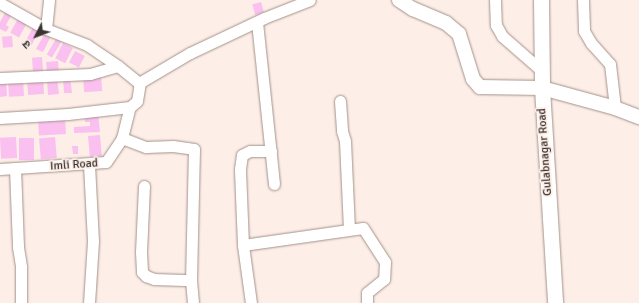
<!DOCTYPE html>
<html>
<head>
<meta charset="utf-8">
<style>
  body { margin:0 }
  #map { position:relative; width:639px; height:303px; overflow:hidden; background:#fdeee7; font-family:Signika,"Noto Sans Devanagari",sans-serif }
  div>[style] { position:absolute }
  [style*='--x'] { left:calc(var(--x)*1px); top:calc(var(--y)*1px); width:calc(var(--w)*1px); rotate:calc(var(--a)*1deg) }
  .building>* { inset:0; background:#fac0ef; transform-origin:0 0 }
  .roads { filter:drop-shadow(0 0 1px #a3928a) drop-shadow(0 0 1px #a3928a) }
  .minor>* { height:11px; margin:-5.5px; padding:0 5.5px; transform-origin:5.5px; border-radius:5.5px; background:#fff }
  .tertiary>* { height:14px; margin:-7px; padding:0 7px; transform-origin:7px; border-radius:7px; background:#fff }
  .secondary>* { height:15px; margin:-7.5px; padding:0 7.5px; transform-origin:7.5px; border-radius:7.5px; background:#fff }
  span { translate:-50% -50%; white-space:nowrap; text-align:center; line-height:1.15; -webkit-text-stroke:3.5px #fdeee7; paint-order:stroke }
  .street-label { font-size:12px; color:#3a332f }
  .north { position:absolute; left:16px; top:16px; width:40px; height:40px; -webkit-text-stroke:3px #fdeee7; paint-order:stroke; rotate:228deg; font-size:11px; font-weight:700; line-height:16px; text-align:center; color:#3a332f }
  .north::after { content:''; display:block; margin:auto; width:14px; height:18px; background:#3a332f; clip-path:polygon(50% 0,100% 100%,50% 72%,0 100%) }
</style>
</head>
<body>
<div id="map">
  <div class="building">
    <div style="left:261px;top:2px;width:11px;height:9px;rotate:75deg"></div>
    <div style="clip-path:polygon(6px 11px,12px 14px,6px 25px,9px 27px,6px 32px,0 29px,0 22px)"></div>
    <div style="left:19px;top:17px;width:10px;height:18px;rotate:29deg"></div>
    <div style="left:34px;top:25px;width:7px;height:19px;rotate:27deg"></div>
    <div style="clip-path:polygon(45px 33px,51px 36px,43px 52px,36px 49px)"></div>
    <div style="left:12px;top:36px;width:11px;height:10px;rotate:85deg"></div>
    <div style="left:56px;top:39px;width:6px;height:18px;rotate:31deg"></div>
    <div style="left:63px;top:43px;width:11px;height:17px;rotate:27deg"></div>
    <div style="left:75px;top:51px;width:11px;height:13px;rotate:27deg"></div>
    <div style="left:42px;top:57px;width:16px;height:10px;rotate:86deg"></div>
    <div style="left:58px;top:61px;width:12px;height:12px;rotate:85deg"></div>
    <div style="left:101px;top:75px;width:16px;height:18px;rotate:86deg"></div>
    <div style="clip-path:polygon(70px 76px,72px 93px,64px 93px,63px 77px)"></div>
    <div style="clip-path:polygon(6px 78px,7px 96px,0 97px,0 79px)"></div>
    <div style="left:23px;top:78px;width:18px;height:15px;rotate:87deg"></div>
    <div style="left:43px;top:78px;width:16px;height:16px;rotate:86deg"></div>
    <div style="clip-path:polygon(47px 78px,57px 78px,59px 94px,48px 95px)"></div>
    <div style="clip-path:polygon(98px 113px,100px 132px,74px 133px,74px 127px,90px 126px,90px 122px,85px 122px,84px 114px)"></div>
    <div style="left:65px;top:116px;width:18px;height:27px;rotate:87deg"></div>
    <div style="left:100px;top:135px;width:21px;height:12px;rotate:85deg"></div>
    <div style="left:16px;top:137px;width:21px;height:16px;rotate:87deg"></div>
    <div style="left:55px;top:137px;width:21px;height:16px;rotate:85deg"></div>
    <div style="left:19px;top:138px;width:15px;height:22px"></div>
    <div style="clip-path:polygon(72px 146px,78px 146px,78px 154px,73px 154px)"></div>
  </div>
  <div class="roads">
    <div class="minor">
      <div style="--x:495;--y:0;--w:25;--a:88"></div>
      <div style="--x:496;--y:25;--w:13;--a:61"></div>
      <div style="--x:502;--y:36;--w:53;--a:41.2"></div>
      <div style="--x:583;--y:0;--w:31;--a:88"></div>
      <div style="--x:584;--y:31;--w:14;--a:60"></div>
      <div style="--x:591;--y:43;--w:28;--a:48"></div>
      <div style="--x:610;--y:64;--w:44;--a:83.5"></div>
      <div style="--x:0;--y:3;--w:53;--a:29.5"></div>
      <div style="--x:46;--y:29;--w:44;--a:21.3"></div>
      <div style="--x:87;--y:45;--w:37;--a:34"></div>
      <div style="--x:118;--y:66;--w:27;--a:39"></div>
      <div style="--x:139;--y:83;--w:59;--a:-30.5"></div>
      <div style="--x:190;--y:53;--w:82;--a:-25.3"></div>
      <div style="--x:264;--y:18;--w:49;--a:-21.4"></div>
      <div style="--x:257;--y:22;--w:163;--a:84"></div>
      <div style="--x:46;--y:29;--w:29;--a:-84"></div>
      <div style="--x:0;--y:78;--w:90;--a:-2.5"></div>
      <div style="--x:90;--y:74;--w:29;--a:-16"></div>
      <div style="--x:340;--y:101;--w:30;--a:86"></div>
      <div style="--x:342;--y:131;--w:10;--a:73"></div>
      <div style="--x:345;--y:141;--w:88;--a:87.4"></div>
      <div style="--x:0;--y:118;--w:68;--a:-3.4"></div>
      <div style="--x:68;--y:114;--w:62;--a:-6.4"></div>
      <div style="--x:122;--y:138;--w:26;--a:21"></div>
      <div style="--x:146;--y:147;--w:27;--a:-2"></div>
      <div style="--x:173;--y:146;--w:21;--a:8"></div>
      <div style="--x:194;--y:149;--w:131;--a:91.3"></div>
      <div style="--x:191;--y:280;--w:23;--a:85"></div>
      <div style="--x:15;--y:168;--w:79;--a:87.8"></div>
      <div style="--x:18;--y:247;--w:20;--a:81"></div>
      <div style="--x:21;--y:267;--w:36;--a:90"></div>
      <div style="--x:0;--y:169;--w:106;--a:-3.8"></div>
      <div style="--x:106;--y:162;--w:29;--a:-56"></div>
      <div style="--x:122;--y:138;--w:32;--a:-76"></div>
      <div style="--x:130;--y:107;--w:9;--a:-41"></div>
      <div style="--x:137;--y:101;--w:18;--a:-81"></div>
      <div style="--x:144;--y:186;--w:66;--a:92.6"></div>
      <div style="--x:141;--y:252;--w:20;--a:87"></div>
      <div style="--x:142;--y:272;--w:6;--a:45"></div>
      <div style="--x:146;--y:276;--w:9;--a:21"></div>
      <div style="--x:154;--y:279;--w:37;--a:2"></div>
      <div style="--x:243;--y:245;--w:121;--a:-8.1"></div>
      <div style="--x:363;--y:228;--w:40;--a:57.1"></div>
      <div style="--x:385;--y:262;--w:17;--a:93"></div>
      <div style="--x:384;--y:279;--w:22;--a:141"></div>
      <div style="--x:367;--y:293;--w:10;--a:90"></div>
      <div style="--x:89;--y:303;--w:62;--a:-86.3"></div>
      <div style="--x:93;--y:241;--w:77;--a:-93"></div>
      <div style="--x:251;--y:303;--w:59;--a:-97.9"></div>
      <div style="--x:243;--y:245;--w:76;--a:-92.3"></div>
      <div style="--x:240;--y:169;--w:14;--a:-82"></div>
      <div style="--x:242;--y:155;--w:9;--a:-27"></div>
      <div style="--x:250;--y:151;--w:21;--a:0"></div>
    </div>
    <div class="tertiary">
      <div style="--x:399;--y:0;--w:17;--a:33"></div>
      <div style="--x:413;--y:9;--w:36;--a:23"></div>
      <div style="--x:446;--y:23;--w:17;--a:40"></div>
      <div style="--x:459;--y:34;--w:47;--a:72.7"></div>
      <div style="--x:473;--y:79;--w:11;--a:49"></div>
      <div style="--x:480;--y:87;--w:62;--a:0.9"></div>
      <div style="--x:542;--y:88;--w:76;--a:15.3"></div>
      <div style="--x:615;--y:108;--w:26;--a:21"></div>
    </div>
    <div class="secondary">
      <div style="--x:541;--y:0;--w:88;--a:89.3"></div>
      <div style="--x:542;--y:88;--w:215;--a:86.5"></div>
    </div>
  </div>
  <div class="street-label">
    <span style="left:545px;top:152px;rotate:-94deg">Gulabnagar Road</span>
    <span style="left:74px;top:165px;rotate:-4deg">Imli Road</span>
  </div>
  <div class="north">उ</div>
</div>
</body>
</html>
